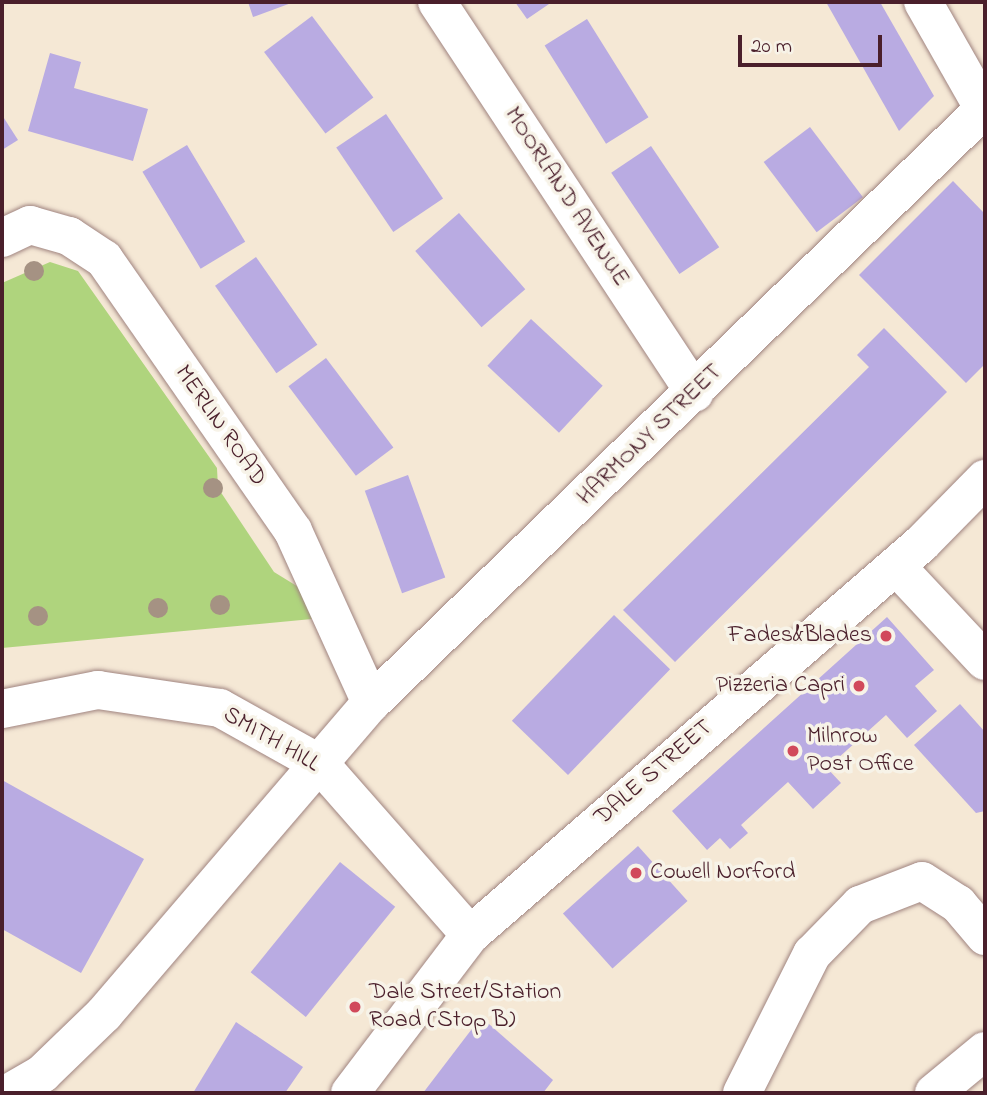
<!DOCTYPE html>
<html>
<head>
<meta charset="utf-8">
<style>
  body { margin:0 }
  #map { position:relative; width:987px; height:1095px; overflow:hidden; background:#f5e8d5; font-family:"Indie Flower",sans-serif }
  div>[style] { position:absolute }
  [style*='--x'] { left:calc(var(--x)*1px); top:calc(var(--y)*1px); width:calc(var(--w)*1px); rotate:calc(var(--a)*1deg) }
  .green>* { inset:0; background:#afd47d }
  .building>* { inset:0; background:#b9abe2; transform-origin:0 0 }
  .roads { filter:drop-shadow(0 0 2px #a08480) drop-shadow(0 0 2px #a08480) }
  .minor>* { height:38px; margin:-19px; padding:0 19px; transform-origin:19px; border-radius:19px; background:#fff }
  .trees>* { width:20px; height:20px; margin:-10px; border-radius:50%; background:#a59283 }
  .dots>* { width:19px; height:19px; translate:-50% -50%; box-sizing:border-box; border:4px solid #f7f3e8; border-radius:50% }
  span { translate:-50% -50%; white-space:nowrap; text-align:center; line-height:1.15; -webkit-text-stroke:7px #f7f3e8; paint-order:stroke }
  .street-label { font-size:24px; color:#4a1f2b }
  .poi-label { font-size:24px; color:#4a1f2b }
  .right { translate:-100% -50%; text-align:right }
  .left { translate:0 -50%; text-align:left }
  .frame { position:absolute; inset:0; border:4px solid #4a1f2b; pointer-events:none }
  .scale { position:absolute; left:738px; top:35px; width:144px; height:32px; box-sizing:border-box; border:4px solid #4a1f2b; border-top:0; padding-left:9px; font-size:21px; line-height:24px; white-space:nowrap; color:#4a1f2b; -webkit-text-stroke:5px #f7f3e8; paint-order:stroke }
</style>
</head>
<body>
<div id="map">
  <div class="green">
    <div style="clip-path:polygon(50px 262px,78px 271px,217px 468px,218px 488px,274px 572px,300px 588px,312px 619px,2px 648px,2px 283px)"></div>
  </div>
  <div class="building">
    <div style="clip-path:polygon(248px 2px,294px 2px,253px 17px)"></div>
    <div style="clip-path:polygon(515px 2px,552px 2px,527px 19px)"></div>
    <div style="clip-path:polygon(826px 2px,880px 2px,934px 96px,899px 131px)"></div>
    <div style="left:312px;top:16px;width:102px;height:60px;rotate:53deg"></div>
    <div style="left:587px;top:19px;width:116px;height:50px;rotate:58deg"></div>
    <div style="clip-path:polygon(50px 53px,81px 62px,74px 88px,148px 109px,133px 161px,28px 131px)"></div>
    <div style="left:386px;top:114px;width:102px;height:60px;rotate:56deg"></div>
    <div style="clip-path:polygon(2px 115px,18px 140px,2px 150px)"></div>
    <div style="left:810px;top:127px;width:88px;height:58px;rotate:53deg"></div>
    <div style="left:187px;top:145px;width:113px;height:52px;rotate:59deg"></div>
    <div style="left:651px;top:146px;width:122px;height:48px;rotate:56deg"></div>
    <div style="clip-path:polygon(953px 181px,985px 214px,985px 364px,966px 383px,859px 275px)"></div>
    <div style="left:459px;top:213px;width:101px;height:58px;rotate:49deg"></div>
    <div style="left:256px;top:257px;width:107px;height:50px;rotate:55deg"></div>
    <div style="left:531px;top:319px;width:98px;height:64px;rotate:43deg"></div>
    <div style="clip-path:polygon(884px 328px,947px 392px,675px 662px,623px 610px,869px 367px,857px 355px)"></div>
    <div style="left:326px;top:358px;width:112px;height:47px;rotate:53deg"></div>
    <div style="left:408px;top:475px;width:109px;height:46px;rotate:70deg"></div>
    <div style="left:614px;top:615px;width:78px;height:147px;rotate:44deg"></div>
    <div style="clip-path:polygon(887px 617px,934px 670px,915px 686px,937px 711px,907px 738px,886px 715px,827px 768px,841px 783px,813px 809px,788px 782px,741px 825px,748px 833px,730px 849px,720px 838px,707px 850px,672px 811px)"></div>
    <div style="clip-path:polygon(960px 704px,985px 732px,985px 811px,976px 813px,914px 745px)"></div>
    <div style="clip-path:polygon(2px 780px,144px 859px,81px 973px,2px 929px)"></div>
    <div style="left:638px;top:846px;width:74px;height:101px;rotate:48deg"></div>
    <div style="left:340px;top:862px;width:71px;height:142px;rotate:39deg"></div>
    <div style="clip-path:polygon(481px 1017px,553px 1080px,543px 1093px,423px 1093px)"></div>
    <div style="clip-path:polygon(236px 1022px,303px 1067px,285px 1093px,193px 1093px)"></div>
  </div>
  <div class="roads">
    <div class="minor">
      <div style="--x:437;--y:2;--w:468;--a:56.6"></div>
      <div style="--x:923;--y:2;--w:125;--a:60.4"></div>
      <div style="--x:2;--y:238;--w:31;--a:-25"></div>
      <div style="--x:30;--y:225;--w:41;--a:15.8"></div>
      <div style="--x:69;--y:236;--w:42;--a:33.3"></div>
      <div style="--x:104;--y:259;--w:331;--a:55.2"></div>
      <div style="--x:293;--y:531;--w:189;--a:65.6"></div>
      <div style="--x:896;--y:566;--w:130;--a:46.9"></div>
      <div style="--x:2;--y:709;--w:98;--a:-11.2"></div>
      <div style="--x:98;--y:690;--w:123;--a:8.4"></div>
      <div style="--x:220;--y:708;--w:115;--a:29.2"></div>
      <div style="--x:320;--y:764;--w:227;--a:48.7"></div>
      <div style="--x:9;--y:1093;--w:39;--a:-30"></div>
      <div style="--x:43;--y:1073;--w:85;--a:-44"></div>
      <div style="--x:104;--y:1014;--w:410;--a:-49.4"></div>
      <div style="--x:371;--y:703;--w:854;--a:-44.1"></div>
      <div style="--x:350;--y:1093;--w:198;--a:-52.8"></div>
      <div style="--x:470;--y:935;--w:598;--a:-40.93"></div>
      <div style="--x:922;--y:543;--w:90;--a:-45.5"></div>
      <div style="--x:742;--y:1093;--w:156;--a:-63.3"></div>
      <div style="--x:812;--y:954;--w:69;--a:-45.6"></div>
      <div style="--x:860;--y:905;--w:66;--a:-21.2"></div>
      <div style="--x:922;--y:881;--w:43;--a:32.6"></div>
      <div style="--x:958;--y:904;--w:42;--a:49.8"></div>
      <div style="--x:934;--y:1093;--w:66;--a:-39.5"></div>
    </div>
  </div>
  <div class="trees">
    <div style="left:34px;top:271px"></div>
    <div style="left:213px;top:488px"></div>
    <div style="left:220px;top:605px"></div>
    <div style="left:158px;top:608px"></div>
    <div style="left:38px;top:616px"></div>
  </div>
  <div class="dots">
    <div style="left:886px;top:636px;background:#d1495b"></div>
    <div style="left:859px;top:686px;background:#d1495b"></div>
    <div style="left:793px;top:751px;background:#d1495b"></div>
    <div style="left:636px;top:873px;background:#d1495b"></div>
    <div style="left:355px;top:1007px;background:#d1495b"></div>
  </div>
  <div class="street-label">
    <span style="left:566px;top:197px;rotate:57deg">MOORLAND AVENUE</span>
    <span style="left:220px;top:426px;rotate:55deg">MERLIN ROAD</span>
    <span style="left:650px;top:435px;rotate:-44deg">HARMONY STREET</span>
    <span style="left:271px;top:740px;rotate:30deg">SMITH HILL</span>
    <span style="left:654px;top:773px;rotate:-41deg">DALE STREET</span>
  </div>
  <div class="poi-label">
    <span class="right" style="left:872px;top:636px">Fades&amp;Blades</span>
    <span class="right" style="left:845px;top:686px">Pizzeria Capri</span>
    <span class="left" style="left:807px;top:751px">Milnrow<br>Post Office</span>
    <span class="left" style="left:650px;top:873px">Cowell Norford</span>
    <span class="left" style="left:369px;top:1007px">Dale Street/Station<br>Road (Stop B)</span>
  </div>
  <div class="frame"></div>
  <div class="scale">20 m</div>
</div>
</body>
</html>
